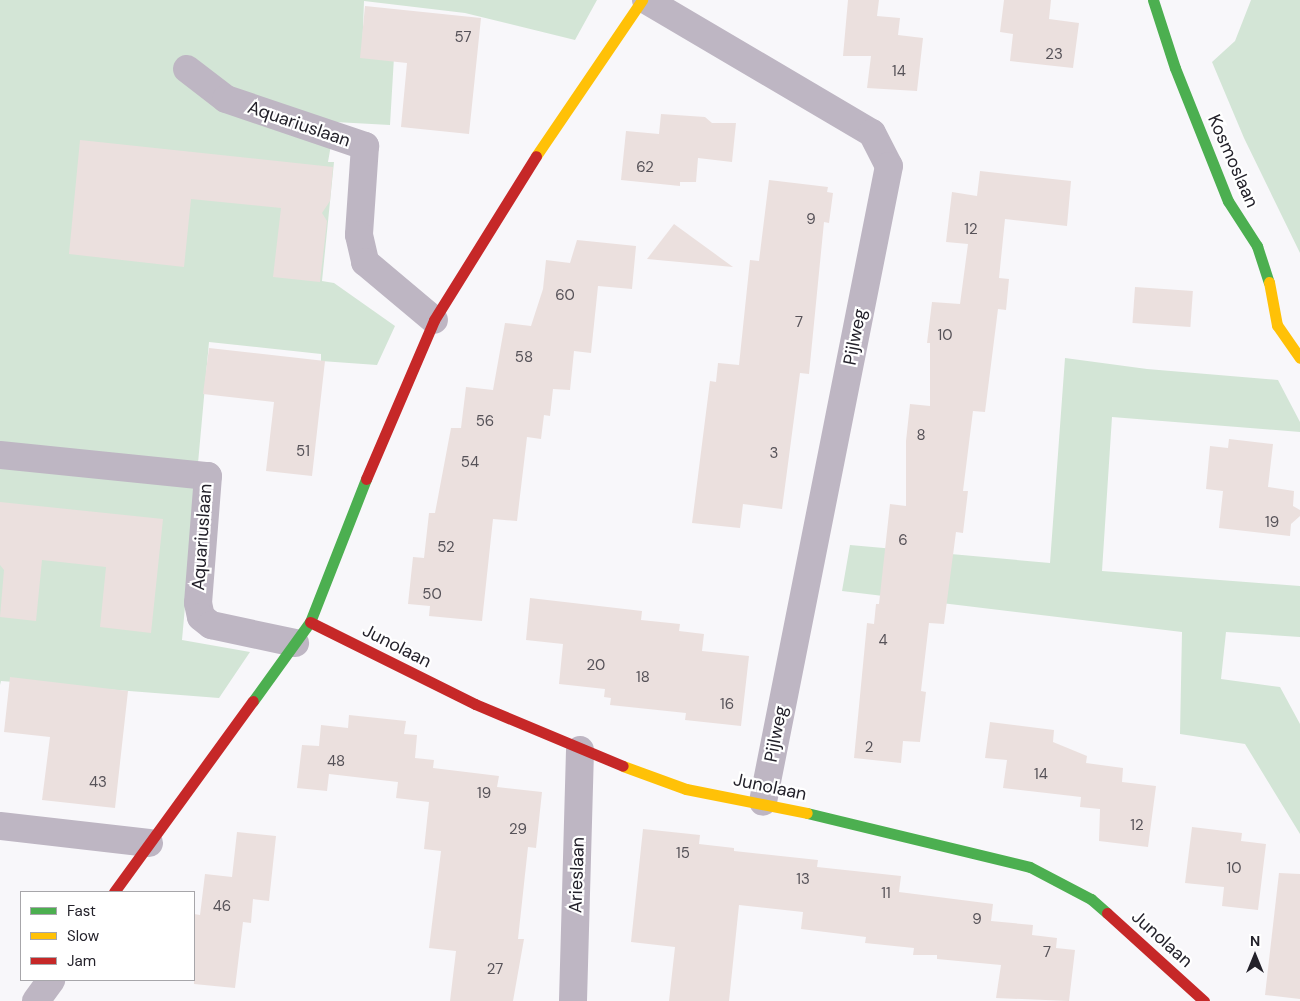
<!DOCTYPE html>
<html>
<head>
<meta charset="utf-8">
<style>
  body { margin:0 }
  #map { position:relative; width:1300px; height:1001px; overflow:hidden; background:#f8f7fa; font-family:"DM Sans",sans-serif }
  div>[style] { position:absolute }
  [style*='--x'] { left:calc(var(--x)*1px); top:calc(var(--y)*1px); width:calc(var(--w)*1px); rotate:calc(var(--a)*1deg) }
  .green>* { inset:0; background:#d3e5d6 }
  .building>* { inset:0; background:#ebe0de; transform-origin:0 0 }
  .street>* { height:28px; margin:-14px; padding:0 14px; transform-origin:14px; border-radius:14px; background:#beb6c3 }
  .fast>* { height:11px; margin:-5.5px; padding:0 5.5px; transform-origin:5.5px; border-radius:5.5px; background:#4caf50 }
  .slow>* { height:11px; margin:-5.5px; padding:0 5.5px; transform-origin:5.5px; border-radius:5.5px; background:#ffc107 }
  .jam>* { height:11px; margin:-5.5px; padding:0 5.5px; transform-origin:5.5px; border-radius:5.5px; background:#c62828 }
  span { translate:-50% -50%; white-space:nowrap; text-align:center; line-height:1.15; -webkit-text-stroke:4.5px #fff; paint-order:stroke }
  .number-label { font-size:15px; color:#565258 }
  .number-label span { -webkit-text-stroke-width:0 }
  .street-label { font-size:18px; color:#23212a }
  .legend { position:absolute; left:20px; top:891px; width:175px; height:90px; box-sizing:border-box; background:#fff; border:1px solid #a7a6aa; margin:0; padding:6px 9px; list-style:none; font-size:15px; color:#23212a }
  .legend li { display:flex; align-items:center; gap:10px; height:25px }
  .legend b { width:25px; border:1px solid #a7a6aa }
  .north { position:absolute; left:1230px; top:931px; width:50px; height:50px; -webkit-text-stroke:4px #fff; paint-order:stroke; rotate:0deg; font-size:14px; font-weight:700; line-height:20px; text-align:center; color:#23212a }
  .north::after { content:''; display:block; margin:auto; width:18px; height:22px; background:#23212a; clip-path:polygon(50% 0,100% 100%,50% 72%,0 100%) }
</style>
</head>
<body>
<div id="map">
  <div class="green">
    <div style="clip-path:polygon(0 0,597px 0,575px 40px,465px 13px,364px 1px,362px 56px,394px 57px,390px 125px,335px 122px,328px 162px,334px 162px,322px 281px,334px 283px,395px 326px,377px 365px,321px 361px,321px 354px,209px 342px,182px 640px,250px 652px,219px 698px,1px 681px,0 685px)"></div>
    <div style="clip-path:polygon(1251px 0,1300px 0,1300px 253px,1244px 138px,1212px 62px,1235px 41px)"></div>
    <div style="clip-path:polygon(1065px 358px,1147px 369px,1278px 380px,1300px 422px,1300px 432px,1112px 417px,1102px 571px,1300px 586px,1300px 637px,1226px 632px,1221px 679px,1280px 687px,1300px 724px,1300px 834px,1245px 744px,1180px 734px,1182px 632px,842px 591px,850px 545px,1050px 563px)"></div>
  </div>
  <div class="building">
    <div style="clip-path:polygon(848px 0,879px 0,877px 16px,900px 18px,898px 35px,923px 38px,917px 91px,867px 88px,871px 56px,843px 56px)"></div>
    <div style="clip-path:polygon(1004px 0,1051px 0,1049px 19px,1079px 23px,1073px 68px,1010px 61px,1013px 34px,1000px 32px)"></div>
    <div style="clip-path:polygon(365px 6px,481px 18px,469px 134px,401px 127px,407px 63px,360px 58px)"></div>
    <div style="clip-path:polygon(661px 114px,705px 117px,712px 123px,736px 123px,732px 162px,698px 158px,696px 182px,680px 182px,680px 186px,621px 180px,626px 131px,659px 134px)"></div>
    <div style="clip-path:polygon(80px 140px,333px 167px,330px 201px,322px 213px,327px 221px,320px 282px,273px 277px,281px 208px,191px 199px,184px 267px,69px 254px)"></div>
    <div style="clip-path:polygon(980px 171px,1071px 181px,1067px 226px,1005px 219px,999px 278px,1009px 279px,1006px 310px,998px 309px,985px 412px,973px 411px,963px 491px,968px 491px,963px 533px,956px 532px,944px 624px,929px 623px,921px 691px,926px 692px,920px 742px,903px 741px,901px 763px,854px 758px,867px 623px,874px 624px,876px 604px,879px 604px,890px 504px,906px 506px,906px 441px,910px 404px,930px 406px,930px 343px,927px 343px,932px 302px,960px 304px,968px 244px,946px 242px,952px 192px,977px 196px)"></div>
    <div style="clip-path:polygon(769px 180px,828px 187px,827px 192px,833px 193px,829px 223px,824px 222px,809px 374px,800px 373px,782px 509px,743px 504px,740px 528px,692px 523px,710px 381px,716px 382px,718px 363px,739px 365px,750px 260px,759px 261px)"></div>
    <div style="clip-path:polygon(674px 224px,733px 267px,647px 259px)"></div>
    <div style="clip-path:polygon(577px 240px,636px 246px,632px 289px,598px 286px,591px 353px,574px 351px,570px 390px,553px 389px,550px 416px,544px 415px,541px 439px,527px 437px,517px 521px,493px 519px,482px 621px,429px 616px,430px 606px,408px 604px,413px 557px,424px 558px,429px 513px,435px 513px,451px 428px,461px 428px,466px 387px,493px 390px,505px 323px,531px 326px,543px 289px,546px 260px,570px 263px)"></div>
    <div style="left:1135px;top:287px;width:58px;height:36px;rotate:4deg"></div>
    <div style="clip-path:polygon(209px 348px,325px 361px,312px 476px,266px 471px,274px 402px,203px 394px)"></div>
    <div style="clip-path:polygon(1229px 439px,1273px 444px,1268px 487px,1294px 491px,1293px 506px,1300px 510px,1300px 516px,1291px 524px,1290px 536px,1219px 528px,1223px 491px,1206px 489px,1210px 446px,1228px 448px)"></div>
    <div style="clip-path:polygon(0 502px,163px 519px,151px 633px,100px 627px,106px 567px,42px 560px,36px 621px,0 617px,4px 570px,0 565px)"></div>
    <div style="clip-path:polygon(530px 598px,642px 611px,641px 620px,680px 624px,679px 631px,704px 634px,702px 651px,749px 656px,741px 726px,685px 720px,686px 713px,610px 705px,611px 698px,604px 697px,605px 689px,559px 684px,563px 644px,526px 640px)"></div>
    <div style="clip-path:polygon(10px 677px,128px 691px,115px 808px,42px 800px,50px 737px,4px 732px)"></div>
    <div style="clip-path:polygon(349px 715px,406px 721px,404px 734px,417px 735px,415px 758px,434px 760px,433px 768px,499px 776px,497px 787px,542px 792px,536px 848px,528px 847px,518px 939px,524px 939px,513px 1001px,450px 1001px,456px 951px,429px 948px,441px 851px,424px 849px,429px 802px,396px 798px,398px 782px,329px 774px,327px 791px,297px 788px,302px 745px,319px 746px,321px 725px,348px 728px)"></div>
    <div style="clip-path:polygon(990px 722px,1054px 730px,1053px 742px,1087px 756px,1086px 763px,1123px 768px,1122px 782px,1156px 786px,1148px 847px,1099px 841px,1100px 809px,1080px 807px,1081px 797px,1003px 788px,1007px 760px,985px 758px)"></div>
    <div style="clip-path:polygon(1192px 827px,1242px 833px,1241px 841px,1266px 844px,1258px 910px,1222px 906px,1224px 887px,1185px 883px)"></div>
    <div style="clip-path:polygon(643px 829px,700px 835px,699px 844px,734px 848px,734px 851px,818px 860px,817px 867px,901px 876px,899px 892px,993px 904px,991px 921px,1033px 925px,1032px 935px,1057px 938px,1056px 948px,1075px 950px,1069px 1001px,996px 998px,1001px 965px,937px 959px,937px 955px,913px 955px,914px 948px,865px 943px,866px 937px,801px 929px,803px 912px,739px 905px,729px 1001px,669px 1001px,675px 947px,631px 942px)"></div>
    <div style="clip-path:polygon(237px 832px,276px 836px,269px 901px,253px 899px,251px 923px,243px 922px,235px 988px,194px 984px,194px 914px,200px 915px,205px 874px,232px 877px)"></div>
    <div style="clip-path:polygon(1279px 873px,1300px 874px,1300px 999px,1265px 995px)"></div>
  </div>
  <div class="street">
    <div style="--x:646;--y:0;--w:262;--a:30.5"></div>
    <div style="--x:872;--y:133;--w:37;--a:63"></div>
    <div style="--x:889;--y:166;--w:648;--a:101.21"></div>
    <div style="--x:187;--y:69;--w:49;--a:37.6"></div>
    <div style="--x:226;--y:99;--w:147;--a:18.7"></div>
    <div style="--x:365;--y:146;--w:89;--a:93.9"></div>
    <div style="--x:359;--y:235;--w:28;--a:77"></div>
    <div style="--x:365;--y:262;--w:90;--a:40"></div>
    <div style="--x:0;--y:455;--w:209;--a:5.8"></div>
    <div style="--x:208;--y:476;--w:127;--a:94.5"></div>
    <div style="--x:198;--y:603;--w:14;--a:78"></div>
    <div style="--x:201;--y:617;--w:13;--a:39"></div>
    <div style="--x:211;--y:625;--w:86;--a:12.1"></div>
    <div style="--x:0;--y:826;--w:150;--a:6.5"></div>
    <div style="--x:36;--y:1001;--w:26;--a:-54"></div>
    <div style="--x:573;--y:1001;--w:251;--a:-88.4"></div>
  </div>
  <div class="fast">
    <div style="--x:1153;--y:0;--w:71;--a:72.1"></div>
    <div style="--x:1175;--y:68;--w:143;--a:68.3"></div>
    <div style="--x:1228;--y:201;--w:54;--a:57.2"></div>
    <div style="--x:1257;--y:246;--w:38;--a:72"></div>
    <div style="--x:253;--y:701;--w:97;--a:-54.2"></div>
    <div style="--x:310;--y:622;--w:154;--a:-68.6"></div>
    <div style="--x:807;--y:813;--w:229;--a:13.6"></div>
    <div style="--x:1030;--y:867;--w:69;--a:27.7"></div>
    <div style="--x:1091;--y:899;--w:21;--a:41"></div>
  </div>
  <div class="slow">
    <div style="--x:536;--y:156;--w:189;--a:-55.8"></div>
    <div style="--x:1269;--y:282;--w:44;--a:79.5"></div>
    <div style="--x:1277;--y:325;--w:40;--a:55.1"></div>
    <div style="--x:623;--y:766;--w:67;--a:20.1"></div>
    <div style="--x:686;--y:789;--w:123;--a:11.2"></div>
  </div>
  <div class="jam">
    <div style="--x:366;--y:479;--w:173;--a:-66.8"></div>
    <div style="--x:434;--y:320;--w:193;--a:-58.1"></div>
    <div style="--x:310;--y:622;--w:184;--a:26.4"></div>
    <div style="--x:475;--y:704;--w:160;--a:22.7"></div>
    <div style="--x:114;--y:892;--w:236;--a:-54"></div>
    <div style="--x:1107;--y:913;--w:131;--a:42.2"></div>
  </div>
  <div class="number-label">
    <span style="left:463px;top:38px">57</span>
    <span style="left:1054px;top:55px">23</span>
    <span style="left:899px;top:72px">14</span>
    <span style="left:645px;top:168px">62</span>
    <span style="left:811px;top:220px">9</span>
    <span style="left:971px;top:230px">12</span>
    <span style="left:565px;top:296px">60</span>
    <span style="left:799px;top:323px">7</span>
    <span style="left:945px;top:336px">10</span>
    <span style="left:524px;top:358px">58</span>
    <span style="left:485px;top:422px">56</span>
    <span style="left:921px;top:436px">8</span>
    <span style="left:303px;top:452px">51</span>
    <span style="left:774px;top:454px">3</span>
    <span style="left:470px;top:463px">54</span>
    <span style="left:1272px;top:523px">19</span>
    <span style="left:903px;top:541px">6</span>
    <span style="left:446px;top:548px">52</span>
    <span style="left:432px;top:595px">50</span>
    <span style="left:883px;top:641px">4</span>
    <span style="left:596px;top:666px">20</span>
    <span style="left:643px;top:678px">18</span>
    <span style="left:727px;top:705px">16</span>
    <span style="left:869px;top:748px">2</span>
    <span style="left:336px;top:762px">48</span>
    <span style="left:1041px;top:775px">14</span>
    <span style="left:98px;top:783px">43</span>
    <span style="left:484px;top:794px">19</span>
    <span style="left:1137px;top:826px">12</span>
    <span style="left:518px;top:830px">29</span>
    <span style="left:683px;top:854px">15</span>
    <span style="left:1234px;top:869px">10</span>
    <span style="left:803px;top:880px">13</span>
    <span style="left:886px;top:894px">11</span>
    <span style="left:222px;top:907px">46</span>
    <span style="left:977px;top:920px">9</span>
    <span style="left:1047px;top:953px">7</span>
    <span style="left:495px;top:970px">27</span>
  </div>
  <div class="street-label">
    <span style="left:299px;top:124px;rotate:19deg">Aquariuslaan</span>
    <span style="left:1233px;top:161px;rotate:66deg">Kosmoslaan</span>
    <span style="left:855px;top:337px;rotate:-79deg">Pijlweg</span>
    <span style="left:202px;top:537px;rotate:-86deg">Aquariuslaan</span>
    <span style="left:397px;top:646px;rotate:27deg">Junolaan</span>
    <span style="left:776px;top:734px;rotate:-79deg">Pijlweg</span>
    <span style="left:770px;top:787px;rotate:12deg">Junolaan</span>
    <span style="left:577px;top:875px;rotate:-88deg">Arieslaan</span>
    <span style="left:1162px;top:939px;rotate:42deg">Junolaan</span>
  </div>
  <ul class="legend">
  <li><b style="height:6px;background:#4caf50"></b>Fast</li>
  <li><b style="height:6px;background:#ffc107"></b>Slow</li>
  <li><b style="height:6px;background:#c62828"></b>Jam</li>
  </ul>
  <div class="north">N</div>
</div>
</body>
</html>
